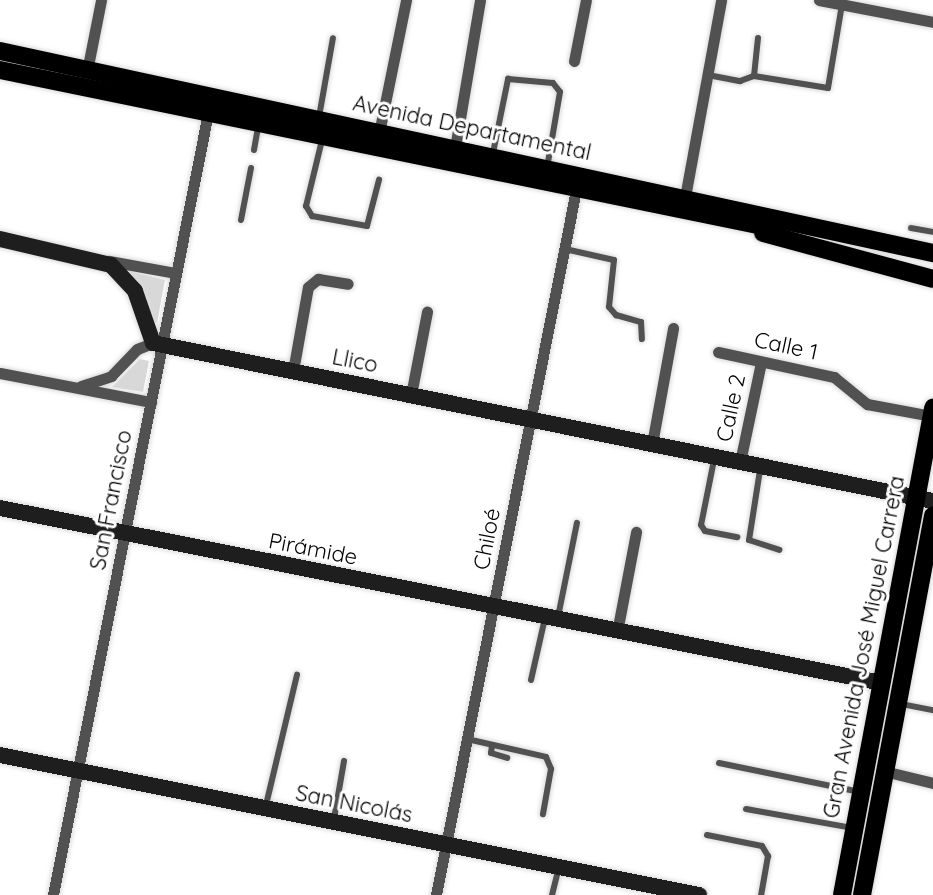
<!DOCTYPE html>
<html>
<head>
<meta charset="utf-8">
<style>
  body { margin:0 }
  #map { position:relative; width:933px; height:895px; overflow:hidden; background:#fff; font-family:Quicksand,sans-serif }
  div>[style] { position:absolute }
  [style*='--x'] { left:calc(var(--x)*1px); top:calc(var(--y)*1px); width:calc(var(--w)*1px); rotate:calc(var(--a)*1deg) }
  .green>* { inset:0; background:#d8d8d8 }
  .roads { filter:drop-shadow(0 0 2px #dbdbdb) drop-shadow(0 0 2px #dbdbdb) }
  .lane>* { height:6px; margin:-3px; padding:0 3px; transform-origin:3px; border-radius:3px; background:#515151 }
  .street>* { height:11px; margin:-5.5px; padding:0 5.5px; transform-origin:5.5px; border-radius:5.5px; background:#515151 }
  .secondary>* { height:16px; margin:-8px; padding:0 8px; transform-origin:8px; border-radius:8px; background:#1e1e1e }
  .primary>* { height:18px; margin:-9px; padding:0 9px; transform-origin:9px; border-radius:9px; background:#000 }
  span { translate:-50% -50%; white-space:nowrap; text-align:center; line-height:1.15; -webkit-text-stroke:6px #fff; paint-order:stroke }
  .street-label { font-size:22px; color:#000 }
</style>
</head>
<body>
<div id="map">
  <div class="green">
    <div style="clip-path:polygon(129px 271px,165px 280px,157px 323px,151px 321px,146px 296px)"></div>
    <div style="clip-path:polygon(140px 359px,149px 361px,143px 392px,112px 387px)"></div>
  </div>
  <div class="roads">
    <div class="lane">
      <div style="--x:758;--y:38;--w:38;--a:96"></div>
      <div style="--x:754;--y:76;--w:75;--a:9.2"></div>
      <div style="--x:828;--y:88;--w:85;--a:-80.5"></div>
      <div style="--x:708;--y:75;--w:33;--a:11"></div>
      <div style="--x:740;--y:81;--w:15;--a:-20"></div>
      <div style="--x:319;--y:117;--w:80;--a:-80"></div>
      <div style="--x:322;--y:140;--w:68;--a:103.6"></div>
      <div style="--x:306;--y:206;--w:12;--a:59"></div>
      <div style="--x:312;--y:216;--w:56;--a:10.3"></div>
      <div style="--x:367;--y:226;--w:48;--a:-75.4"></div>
      <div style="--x:254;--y:150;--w:22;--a:-80"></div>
      <div style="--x:493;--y:153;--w:76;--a:-78.5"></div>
      <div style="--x:508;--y:79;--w:45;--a:5.1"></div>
      <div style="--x:553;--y:83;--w:11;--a:52"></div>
      <div style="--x:560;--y:92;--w:77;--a:99.7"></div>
      <div style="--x:241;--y:220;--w:53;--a:-79.1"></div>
      <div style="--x:911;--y:228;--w:22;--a:10"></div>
      <div style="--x:565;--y:249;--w:50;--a:12.7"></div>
      <div style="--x:614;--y:260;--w:47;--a:96.1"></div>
      <div style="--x:609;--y:307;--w:11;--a:49"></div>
      <div style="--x:616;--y:315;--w:26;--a:16"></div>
      <div style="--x:641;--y:322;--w:17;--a:87"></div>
      <div style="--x:714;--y:460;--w:66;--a:101.3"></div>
      <div style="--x:701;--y:525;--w:7;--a:56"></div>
      <div style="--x:705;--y:531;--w:33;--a:11"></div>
      <div style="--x:760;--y:470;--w:71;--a:98.9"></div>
      <div style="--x:749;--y:540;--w:32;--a:18"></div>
      <div style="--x:558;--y:617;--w:96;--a:-78.6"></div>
      <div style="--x:531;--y:680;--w:64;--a:-77.3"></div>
      <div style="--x:901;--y:704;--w:33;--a:11"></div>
      <div style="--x:467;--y:739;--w:81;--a:12.8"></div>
      <div style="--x:546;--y:757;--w:13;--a:67"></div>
      <div style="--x:551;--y:769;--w:46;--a:100.1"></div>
      <div style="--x:492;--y:745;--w:8;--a:97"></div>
      <div style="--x:491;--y:753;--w:17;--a:17"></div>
      <div style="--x:719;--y:763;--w:144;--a:11.6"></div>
      <div style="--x:266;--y:805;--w:134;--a:-76.6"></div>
      <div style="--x:746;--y:809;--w:109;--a:10.1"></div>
      <div style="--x:334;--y:819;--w:59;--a:-80.2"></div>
      <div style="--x:707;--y:835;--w:56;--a:11.3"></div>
      <div style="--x:762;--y:846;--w:12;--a:59"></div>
      <div style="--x:768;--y:856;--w:40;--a:100"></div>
      <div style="--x:552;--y:895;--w:29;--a:-76"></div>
    </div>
    <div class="street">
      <div style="--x:819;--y:0;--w:116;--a:10.9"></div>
      <div style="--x:574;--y:61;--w:62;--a:-78.9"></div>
      <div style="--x:87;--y:71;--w:72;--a:-78.8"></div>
      <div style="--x:379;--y:133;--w:136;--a:-78.5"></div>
      <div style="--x:455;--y:148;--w:150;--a:-80.4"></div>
      <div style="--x:685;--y:197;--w:200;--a:-79.6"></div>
      <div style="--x:109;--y:261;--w:67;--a:10.3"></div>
      <div style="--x:718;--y:352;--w:119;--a:12.2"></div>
      <div style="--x:834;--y:377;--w:43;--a:39.3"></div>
      <div style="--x:867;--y:404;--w:65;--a:10.6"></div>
      <div style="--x:293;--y:371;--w:85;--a:-79.9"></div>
      <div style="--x:308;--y:287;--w:13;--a:-39"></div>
      <div style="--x:318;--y:279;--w:30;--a:9"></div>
      <div style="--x:0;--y:373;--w:154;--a:10.9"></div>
      <div style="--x:81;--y:386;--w:32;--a:-18"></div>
      <div style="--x:111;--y:376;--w:37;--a:-46"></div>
      <div style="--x:137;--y:349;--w:17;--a:-21"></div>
      <div style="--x:411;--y:395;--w:85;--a:-79.1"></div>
      <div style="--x:652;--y:444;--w:118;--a:-79.7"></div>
      <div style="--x:740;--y:462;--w:102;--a:-78.1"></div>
      <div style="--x:617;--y:632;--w:102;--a:-79.2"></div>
      <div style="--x:884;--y:771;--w:50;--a:13.8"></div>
      <div style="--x:53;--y:895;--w:797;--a:-78.79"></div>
      <div style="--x:436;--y:895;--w:719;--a:-78.77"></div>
    </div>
    <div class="secondary">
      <div style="--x:0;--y:239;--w:114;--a:13.2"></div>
      <div style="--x:111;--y:265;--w:35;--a:47"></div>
      <div style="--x:135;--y:291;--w:55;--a:70.9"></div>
      <div style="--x:153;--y:343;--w:796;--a:11.45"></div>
      <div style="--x:0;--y:508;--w:899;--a:11.22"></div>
      <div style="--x:0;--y:755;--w:713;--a:11.33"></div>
    </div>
    <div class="primary">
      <div style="--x:0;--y:51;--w:955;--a:12.22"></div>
      <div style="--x:0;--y:70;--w:793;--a:11.56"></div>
      <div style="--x:763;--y:233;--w:176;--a:15.1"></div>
      <div style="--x:842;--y:895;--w:496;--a:-79.4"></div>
      <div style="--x:862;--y:895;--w:386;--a:-79.4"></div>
    </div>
  </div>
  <div class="street-label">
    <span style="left:472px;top:128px;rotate:12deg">Avenida Departamental</span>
    <span style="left:786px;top:346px;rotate:12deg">Calle 1</span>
    <span style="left:355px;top:361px;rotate:11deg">Llico</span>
    <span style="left:731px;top:408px;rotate:-78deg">Calle 2</span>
    <span style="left:111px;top:500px;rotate:-79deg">San Francisco</span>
    <span style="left:487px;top:539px;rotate:-79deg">Chiloé</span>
    <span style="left:313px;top:549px;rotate:11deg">Pirámide</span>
    <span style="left:864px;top:647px;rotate:-79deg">Gran Avenida José Miguel Carrera</span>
    <span style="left:354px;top:804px;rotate:11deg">San Nicolás</span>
  </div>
</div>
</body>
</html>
